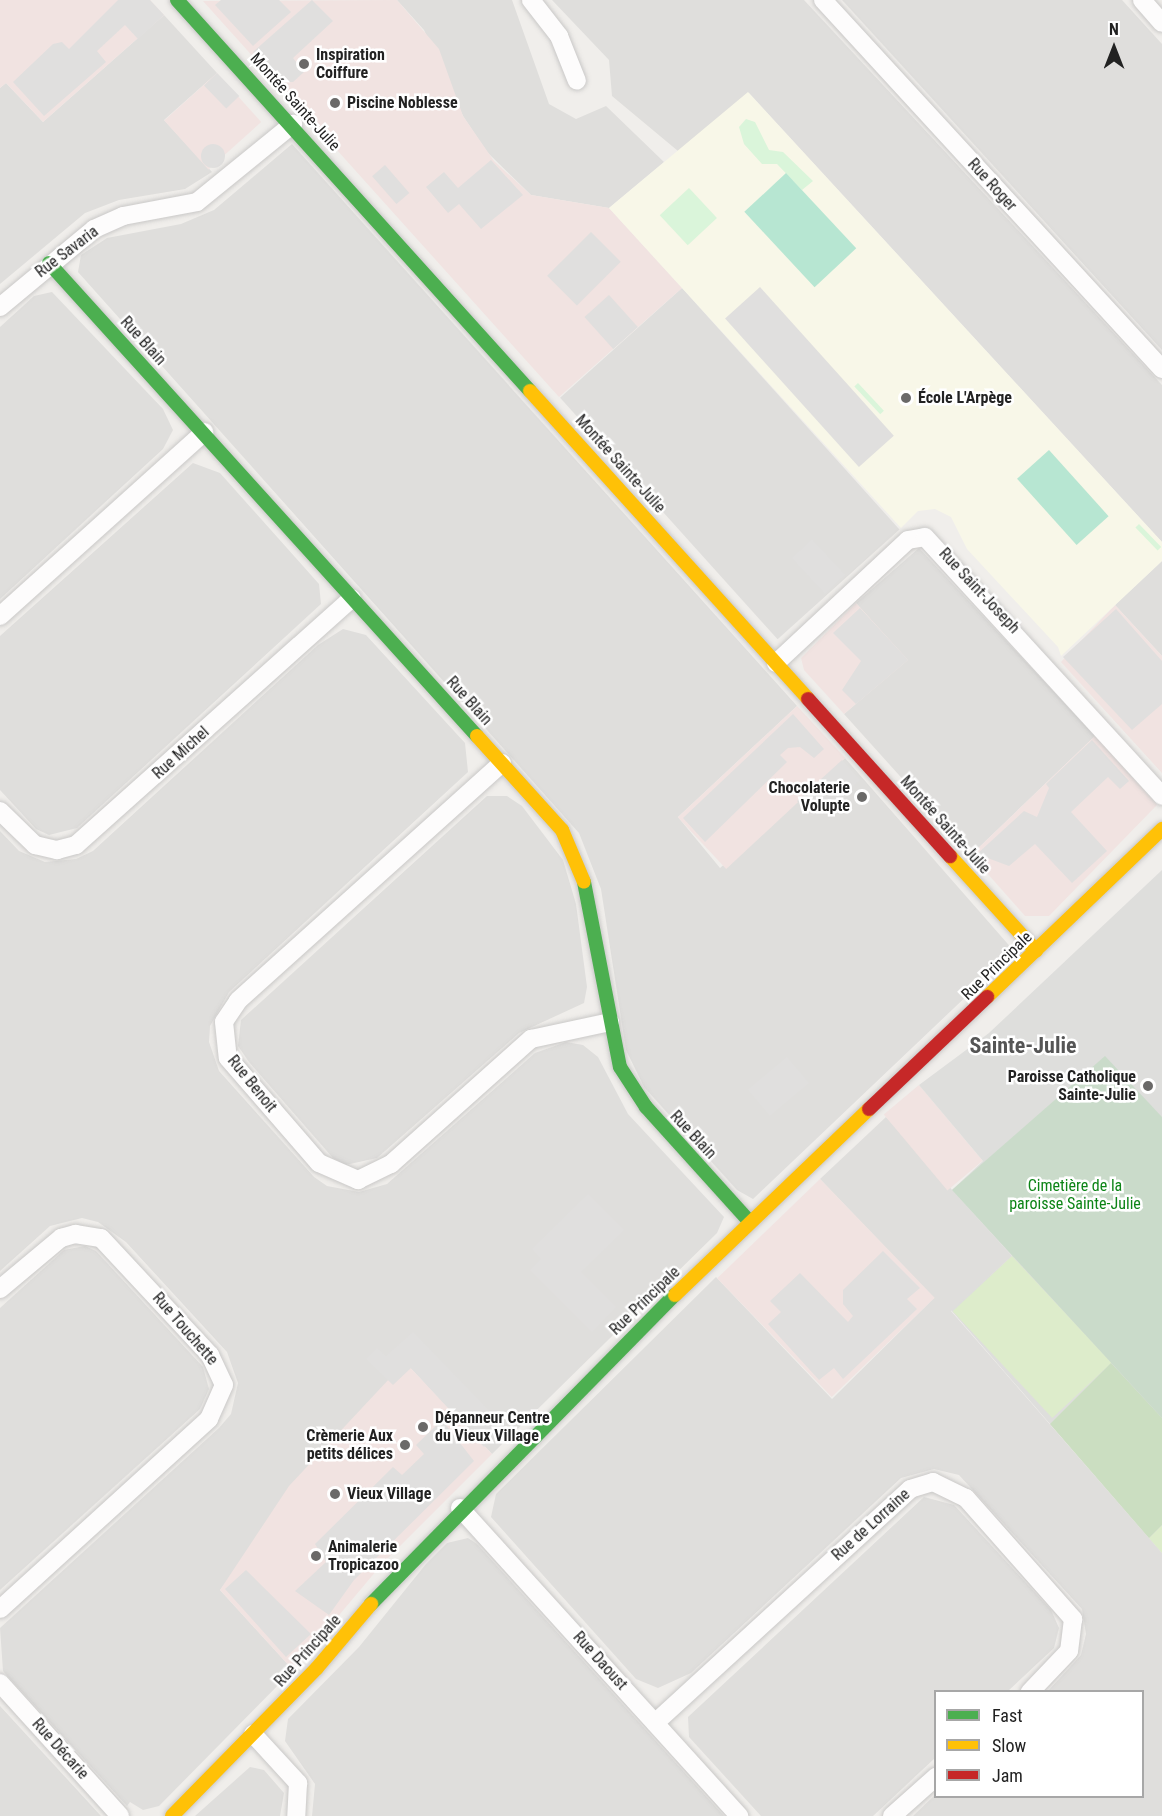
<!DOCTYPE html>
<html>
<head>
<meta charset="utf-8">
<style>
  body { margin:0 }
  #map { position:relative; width:1162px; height:1816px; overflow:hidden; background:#f0eeeb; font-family:"Roboto Condensed",sans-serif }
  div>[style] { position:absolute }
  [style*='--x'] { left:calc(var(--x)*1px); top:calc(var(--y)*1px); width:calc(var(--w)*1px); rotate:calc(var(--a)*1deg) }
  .residential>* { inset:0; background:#dfdedc; transform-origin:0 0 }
  .commercial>* { inset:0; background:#f1e3e1; transform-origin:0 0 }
  .education>* { inset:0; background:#f8f7e8 }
  .religious>* { inset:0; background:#dededc }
  .grass>* { inset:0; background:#ddeccb; transform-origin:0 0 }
  .forest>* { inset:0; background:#cbdec1 }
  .cemetery>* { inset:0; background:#cadbca }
  .park>* { inset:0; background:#daf5da; transform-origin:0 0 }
  .pitch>* { inset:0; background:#b7e6d2; transform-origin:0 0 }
  .parking>* { inset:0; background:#e0dfde; transform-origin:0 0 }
  .round { border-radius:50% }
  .roads { filter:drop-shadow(0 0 2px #c9c8c7) drop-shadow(0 0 2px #c9c8c7) }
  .street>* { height:18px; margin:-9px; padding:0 9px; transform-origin:9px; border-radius:9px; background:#fdfcfc }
  .fast>* { height:14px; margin:-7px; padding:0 7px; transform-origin:7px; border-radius:7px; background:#4caf50 }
  .slow>* { height:14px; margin:-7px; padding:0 7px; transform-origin:7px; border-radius:7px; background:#ffc107 }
  .jam>* { height:14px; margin:-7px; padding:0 7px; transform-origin:7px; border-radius:7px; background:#c62828 }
  .dots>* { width:16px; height:16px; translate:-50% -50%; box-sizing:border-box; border:3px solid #fff; border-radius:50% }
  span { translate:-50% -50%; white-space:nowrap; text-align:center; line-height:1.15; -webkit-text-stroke:5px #fff; paint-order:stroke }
  .poi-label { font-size:16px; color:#222; font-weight:700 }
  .left { translate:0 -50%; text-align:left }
  .right { translate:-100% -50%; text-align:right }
  .street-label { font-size:16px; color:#222 }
  .park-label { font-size:16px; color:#0c8416 }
  .district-label { font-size:22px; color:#555; font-weight:700 }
  .legend { position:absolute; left:934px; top:1690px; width:210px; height:108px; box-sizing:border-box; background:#fff; border:2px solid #a7a7a7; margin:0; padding:8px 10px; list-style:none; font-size:18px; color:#222 }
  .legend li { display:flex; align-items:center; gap:12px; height:30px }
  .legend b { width:30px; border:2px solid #a7a7a7 }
  .north { position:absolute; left:1084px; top:18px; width:60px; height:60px; -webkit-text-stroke:4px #fff; paint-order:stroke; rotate:0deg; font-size:16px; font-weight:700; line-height:24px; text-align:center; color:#222 }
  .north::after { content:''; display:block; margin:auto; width:21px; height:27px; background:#222; clip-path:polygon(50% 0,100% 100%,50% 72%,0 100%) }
</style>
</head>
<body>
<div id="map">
  <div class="residential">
    <div style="clip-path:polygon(397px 0,512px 0,549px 104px,576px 119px,606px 106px,664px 162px,609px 208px,531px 195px,487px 152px,463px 116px,424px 30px)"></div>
    <div style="clip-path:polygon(552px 0,804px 0,1162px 385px,1162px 542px,749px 93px,678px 151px,612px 96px,609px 60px)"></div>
    <div style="clip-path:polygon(842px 0,1122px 0,1162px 44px,1162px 350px)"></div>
    <div style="clip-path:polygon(164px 15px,217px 73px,164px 120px,212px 172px,185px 189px,119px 200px,85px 213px,0 284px,0 88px,6px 83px,43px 122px)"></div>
    <div style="clip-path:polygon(292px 144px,797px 706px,678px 817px,720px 868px,845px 758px,1014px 951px,753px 1199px,737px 1190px,644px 1087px,626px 1050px,601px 889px,579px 833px,78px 272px,81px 255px,107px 238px,181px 224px,214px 210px)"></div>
    <div style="left:682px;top:288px;width:325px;height:164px;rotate:48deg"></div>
    <div style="clip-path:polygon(52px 292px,163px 409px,173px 430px,163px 449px,0 599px,0 327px,34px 296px)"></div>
    <div style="clip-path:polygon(193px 463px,220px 473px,319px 584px,321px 604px,77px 828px,49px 835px,36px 829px,0 790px,0 636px)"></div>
    <div style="clip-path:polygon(919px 548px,1095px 736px,971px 855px,844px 714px,907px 660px,856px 603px)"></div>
    <div style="clip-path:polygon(1162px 561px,1162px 656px,1115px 605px)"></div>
    <div style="clip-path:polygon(343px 629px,366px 635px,465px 743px,468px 772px,229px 992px,210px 1026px,209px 1042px,219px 1071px,314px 1177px,327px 1186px,359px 1192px,387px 1184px,535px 1053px,566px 1042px,583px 1045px,598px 1057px,628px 1114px,724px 1217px,717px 1233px,492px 1454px,405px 1362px,220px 1590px,293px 1670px,159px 1806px,143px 1810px,130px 1802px,127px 1806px,3px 1671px,0 1628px,219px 1428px,231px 1414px,238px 1383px,227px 1352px,126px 1242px,98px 1222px,82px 1218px,50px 1226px,0 1271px,0 831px,19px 851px,45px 862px,76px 859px,93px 851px,318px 645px)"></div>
    <div style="clip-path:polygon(487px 796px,507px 796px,522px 806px,563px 860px,576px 904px,587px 987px,584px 1003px,519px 1033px,377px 1158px,345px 1165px,333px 1158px,249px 1062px,238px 1046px,241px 1020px)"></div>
    <div style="clip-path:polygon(886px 1117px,1012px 1256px,951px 1311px,1162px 1553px,1162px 1816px,913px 1816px,935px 1795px,1142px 1796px,1142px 1692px,1048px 1691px,1081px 1655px,1086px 1634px,1082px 1609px,959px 1475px,934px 1469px,901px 1478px,691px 1673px,658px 1688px,636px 1679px,491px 1517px,496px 1494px,716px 1277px,832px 1399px,934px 1298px,820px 1179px)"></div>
    <div style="clip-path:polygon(85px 1246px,96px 1251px,203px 1367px,209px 1389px,200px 1409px,0 1590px,0 1308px,64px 1250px)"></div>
    <div style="clip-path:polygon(924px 1497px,954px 1505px,1051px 1610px,1059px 1628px,1054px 1648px,1008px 1691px,936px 1692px,935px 1758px,873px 1816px,761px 1816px,689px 1737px,688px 1717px)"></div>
    <div style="clip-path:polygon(468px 1538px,477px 1544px,724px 1816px,312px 1816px,315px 1784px,285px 1741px,288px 1719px,359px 1647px,426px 1564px,447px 1543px)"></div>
    <div style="clip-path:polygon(0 1706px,101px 1816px,0 1816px)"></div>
    <div style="clip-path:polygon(250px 1767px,264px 1770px,284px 1793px,280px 1816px,195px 1816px)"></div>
  </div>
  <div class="commercial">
    <div style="clip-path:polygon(0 0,150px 0,164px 15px,43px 122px,6px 83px,0 88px)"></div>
    <div style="clip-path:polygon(397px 0,439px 49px,463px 116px,494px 161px,531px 195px,609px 208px,682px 288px,559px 397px,203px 1px)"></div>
    <div style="left:217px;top:73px;width:66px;height:71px;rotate:48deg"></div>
    <div style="clip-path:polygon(856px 603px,908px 660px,844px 714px,804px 670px,801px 658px)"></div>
    <div style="clip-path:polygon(1115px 605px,1162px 656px,1162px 773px,1061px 662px)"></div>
    <div style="left:797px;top:706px;width:71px;height:163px;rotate:47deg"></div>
    <div style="clip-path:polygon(1095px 736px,1157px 805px,1049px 916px,1025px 916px,971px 855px)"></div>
    <div style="left:919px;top:1085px;width:99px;height:46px;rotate:50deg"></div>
    <div style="left:820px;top:1179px;width:165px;height:143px;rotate:46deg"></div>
    <div style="clip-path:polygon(405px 1362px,492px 1454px,382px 1564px,293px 1670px,220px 1590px,289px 1486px)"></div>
  </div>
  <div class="education">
    <div style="clip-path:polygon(748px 92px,1162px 542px,1162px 561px,1061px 656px,1058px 647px,967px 549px,951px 517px,935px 509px,918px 511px,901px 528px,609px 208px)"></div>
  </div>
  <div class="religious">
    <div style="clip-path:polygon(1162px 870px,1162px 1553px,951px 1310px,1012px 1256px,952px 1190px,983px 1161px,919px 1085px,989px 1033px)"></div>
  </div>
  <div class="grass">
    <div style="left:1012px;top:1256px;width:146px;height:81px;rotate:47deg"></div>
    <div style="clip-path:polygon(1162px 1525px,1162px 1553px,1149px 1538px)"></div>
  </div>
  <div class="forest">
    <div style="clip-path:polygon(1111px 1363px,1162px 1418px,1162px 1525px,1149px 1538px,1050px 1424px)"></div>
  </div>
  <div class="cemetery">
    <div style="clip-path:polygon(1105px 1056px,1162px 1117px,1162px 1418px,952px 1190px)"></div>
  </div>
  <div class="park">
    <div style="clip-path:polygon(746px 119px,755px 122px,769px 150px,783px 152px,813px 181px,802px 190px,777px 164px,762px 164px,744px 144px,739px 127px)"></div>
    <div style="left:689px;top:188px;width:41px;height:40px;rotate:47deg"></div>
    <div style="left:858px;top:383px;width:38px;height:5px;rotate:47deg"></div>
    <div style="left:1139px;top:524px;width:32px;height:5px;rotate:46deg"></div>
  </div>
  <div class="pitch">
    <div style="left:786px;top:173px;width:103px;height:57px;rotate:47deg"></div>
    <div style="left:1049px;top:450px;width:89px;height:43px;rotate:48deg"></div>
  </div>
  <div class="parking">
    <div style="clip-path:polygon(118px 0,150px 0,164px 15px,138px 39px,125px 25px,97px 51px,106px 62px,44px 116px,13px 82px,53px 44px,62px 42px,69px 49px)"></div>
    <div style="clip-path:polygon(221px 0,279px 0,291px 12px,253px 46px,215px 5px)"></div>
    <div style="clip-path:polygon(312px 0,333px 21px,293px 58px,304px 72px,293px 82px,282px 82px,253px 52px)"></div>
    <div style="left:217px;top:73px;width:32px;height:18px;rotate:46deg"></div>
    <div class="round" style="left:201px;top:144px;width:24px;height:24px"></div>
    <div style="clip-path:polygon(491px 160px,523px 195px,481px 229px,459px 204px,448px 213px,426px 187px,444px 172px,458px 188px)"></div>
    <div style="left:385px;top:165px;width:37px;height:17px;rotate:49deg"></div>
    <div style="left:591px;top:232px;width:42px;height:62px;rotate:45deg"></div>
    <div style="left:760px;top:287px;width:200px;height:47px;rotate:48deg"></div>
    <div style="left:609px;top:295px;width:43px;height:33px;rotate:48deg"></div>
    <div style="left:812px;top:539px;width:49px;height:28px;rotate:47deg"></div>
    <div style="clip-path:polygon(860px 608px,908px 660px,856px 704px,842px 690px,861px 661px,833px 633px)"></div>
    <div style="clip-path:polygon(1116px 609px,1162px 661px,1162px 704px,1132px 730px,1063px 657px)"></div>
    <div style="clip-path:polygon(793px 714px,824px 749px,814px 758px,800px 747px,788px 748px,780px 755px,787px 762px,705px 842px,683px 818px)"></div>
    <div style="clip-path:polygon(1092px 740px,1129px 781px,1120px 789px,1108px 777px,1071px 812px,1107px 851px,1072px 883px,1035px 844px,1009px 866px,977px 854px,1024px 811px,1037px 817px,1049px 788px,1046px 784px)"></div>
    <div style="clip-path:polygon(842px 760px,860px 780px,824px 813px,811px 816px,797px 801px)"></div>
    <div style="left:787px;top:1057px;width:34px;height:51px;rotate:50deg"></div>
    <div style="clip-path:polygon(588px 1194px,624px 1230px,581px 1272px,616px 1307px,592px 1332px,530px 1270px,541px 1259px,532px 1249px)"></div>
    <div style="clip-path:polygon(883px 1251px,920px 1288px,907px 1299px,917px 1309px,843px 1379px,834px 1368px,819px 1380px,768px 1324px,781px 1312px,770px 1301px,800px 1273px,848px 1322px,853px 1316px,843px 1304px,843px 1290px)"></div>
    <div style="clip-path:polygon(413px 1332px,503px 1425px,484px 1447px,411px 1368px,393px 1385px,366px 1359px,377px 1348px,386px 1356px)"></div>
    <div style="clip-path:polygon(442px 1420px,474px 1461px,354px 1580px,329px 1615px,295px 1591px,326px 1562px,315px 1544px,393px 1467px,402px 1475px,424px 1454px,416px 1445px)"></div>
    <div style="clip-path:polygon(246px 1570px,311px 1634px,286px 1657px,225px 1589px)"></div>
  </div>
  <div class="roads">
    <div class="street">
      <div style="--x:531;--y:0;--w:46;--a:52.1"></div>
      <div style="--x:559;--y:36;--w:48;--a:68.2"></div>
      <div style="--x:823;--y:0;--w:501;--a:47.43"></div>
      <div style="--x:1142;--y:0;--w:30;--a:49"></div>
      <div style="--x:0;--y:307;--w:122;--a:-39.7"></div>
      <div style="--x:94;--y:229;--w:32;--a:-24"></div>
      <div style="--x:123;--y:216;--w:75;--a:-10.7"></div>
      <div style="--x:197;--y:202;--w:124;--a:-39.1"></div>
      <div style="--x:0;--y:616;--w:275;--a:-42"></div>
      <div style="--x:776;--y:663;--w:180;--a:-43"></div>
      <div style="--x:908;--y:540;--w:17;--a:-10"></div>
      <div style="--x:925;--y:537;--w:351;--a:47.5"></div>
      <div style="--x:502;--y:763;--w:355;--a:138"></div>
      <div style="--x:238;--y:1001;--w:25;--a:124"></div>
      <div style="--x:224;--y:1022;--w:36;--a:84"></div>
      <div style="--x:228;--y:1058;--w:139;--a:49.1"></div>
      <div style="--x:319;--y:1163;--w:43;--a:23.6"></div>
      <div style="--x:358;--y:1180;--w:37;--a:-26"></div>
      <div style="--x:391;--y:1164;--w:188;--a:-41.8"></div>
      <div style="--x:531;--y:1039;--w:81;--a:-12.1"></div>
      <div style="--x:0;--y:811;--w:49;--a:44.2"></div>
      <div style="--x:35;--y:845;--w:23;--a:13"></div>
      <div style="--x:57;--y:850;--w:20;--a:-15"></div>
      <div style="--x:76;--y:845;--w:370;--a:-41.8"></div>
      <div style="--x:0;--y:1289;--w:80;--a:-39.9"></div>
      <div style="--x:61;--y:1238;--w:15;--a:-16"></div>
      <div style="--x:75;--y:1234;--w:26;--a:9"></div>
      <div style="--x:101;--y:1238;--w:160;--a:47"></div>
      <div style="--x:210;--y:1355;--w:33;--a:65"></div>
      <div style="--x:224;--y:1385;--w:37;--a:114"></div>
      <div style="--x:209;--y:1419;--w:282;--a:137.7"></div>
      <div style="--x:460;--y:1508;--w:416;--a:47.8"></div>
      <div style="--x:0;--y:1683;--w:179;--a:47.9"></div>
      <div style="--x:655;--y:1723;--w:346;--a:-42.5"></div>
      <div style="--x:910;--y:1489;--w:24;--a:-17"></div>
      <div style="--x:933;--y:1482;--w:37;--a:26"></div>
      <div style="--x:966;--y:1498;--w:162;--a:48.5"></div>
      <div style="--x:1073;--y:1619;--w:32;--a:97"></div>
      <div style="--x:1069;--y:1651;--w:57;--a:133.6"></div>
      <div style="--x:253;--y:1734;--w:67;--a:47.4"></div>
      <div style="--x:298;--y:1783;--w:33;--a:93"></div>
      <div style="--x:892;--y:1816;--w:59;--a:-41.6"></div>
    </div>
    <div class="fast">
      <div style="--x:177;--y:0;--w:527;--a:47.92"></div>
      <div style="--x:49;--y:263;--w:638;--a:47.86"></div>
      <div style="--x:584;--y:882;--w:188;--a:79"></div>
      <div style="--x:620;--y:1067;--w:48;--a:57"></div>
      <div style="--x:646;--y:1107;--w:155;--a:47.9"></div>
      <div style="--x:371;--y:1604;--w:433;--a:-45.5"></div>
    </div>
    <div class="slow">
      <div style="--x:530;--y:391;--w:415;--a:47.9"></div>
      <div style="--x:477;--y:736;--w:127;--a:47.9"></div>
      <div style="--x:562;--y:830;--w:56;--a:67.1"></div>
      <div style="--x:950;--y:856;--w:128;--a:47.8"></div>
      <div style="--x:987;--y:997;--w:243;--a:-43.8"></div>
      <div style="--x:675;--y:1295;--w:269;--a:-43.8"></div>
      <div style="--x:172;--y:1816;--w:207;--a:-45.6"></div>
      <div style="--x:317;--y:1668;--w:84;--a:-49.8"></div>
    </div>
    <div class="jam">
      <div style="--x:808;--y:699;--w:212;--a:47.9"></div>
      <div style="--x:869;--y:1109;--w:163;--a:-43.5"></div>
    </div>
  </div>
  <div class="dots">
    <div style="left:304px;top:64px;background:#6a6968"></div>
    <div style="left:335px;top:103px;background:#6a6968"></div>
    <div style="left:906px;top:398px;background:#6a6968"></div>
    <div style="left:862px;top:797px;background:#6a6968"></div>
    <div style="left:1148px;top:1086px;background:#6a6968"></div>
    <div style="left:423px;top:1427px;background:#6a6968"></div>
    <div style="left:405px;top:1445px;background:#6a6968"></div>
    <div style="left:335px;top:1494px;background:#6a6968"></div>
    <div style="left:316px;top:1556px;background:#6a6968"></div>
  </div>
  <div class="poi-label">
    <span class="left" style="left:316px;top:64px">Inspiration<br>Coiffure</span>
    <span class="left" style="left:347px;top:103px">Piscine Noblesse</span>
    <span class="left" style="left:918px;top:398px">École L'Arpège</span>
    <span class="right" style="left:850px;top:797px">Chocolaterie<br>Volupte</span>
    <span class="right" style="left:1136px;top:1086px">Paroisse Catholique<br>Sainte-Julie</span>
    <span class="left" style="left:435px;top:1427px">Dépanneur Centre<br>du Vieux Village</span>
    <span class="right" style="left:393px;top:1445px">Crèmerie Aux<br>petits délices</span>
    <span class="left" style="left:347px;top:1494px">Vieux Village</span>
    <span class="left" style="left:328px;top:1556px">Animalerie<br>Tropicazoo</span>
  </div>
  <div class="street-label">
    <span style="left:295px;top:102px;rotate:48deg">Montée Sainte-Julie</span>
    <span style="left:992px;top:185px;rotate:48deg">Rue Roger</span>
    <span style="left:67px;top:252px;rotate:-37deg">Rue Savaria</span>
    <span style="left:143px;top:341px;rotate:48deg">Rue Blain</span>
    <span style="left:620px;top:464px;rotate:48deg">Montée Sainte-Julie</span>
    <span style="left:979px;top:591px;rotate:47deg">Rue Saint-Joseph</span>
    <span style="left:469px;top:701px;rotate:48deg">Rue Blain</span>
    <span style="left:181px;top:753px;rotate:-42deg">Rue Michel</span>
    <span style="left:945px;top:825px;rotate:48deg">Montée Sainte-Julie</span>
    <span style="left:997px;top:966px;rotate:-44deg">Rue Principale</span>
    <span style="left:252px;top:1084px;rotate:51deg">Rue Benoit</span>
    <span style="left:693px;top:1135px;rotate:47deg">Rue Blain</span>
    <span style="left:645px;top:1301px;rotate:-44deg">Rue Principale</span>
    <span style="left:185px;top:1329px;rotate:49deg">Rue Touchette</span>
    <span style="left:871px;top:1525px;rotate:-42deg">Rue de Lorraine</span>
    <span style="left:308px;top:1651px;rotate:-48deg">Rue Principale</span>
    <span style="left:600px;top:1661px;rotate:48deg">Rue Daoust</span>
    <span style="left:60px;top:1749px;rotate:48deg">Rue Décarie</span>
  </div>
  <div class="park-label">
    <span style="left:1075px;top:1195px">Cimetière de la<br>paroisse Sainte-Julie</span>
  </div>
  <div class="district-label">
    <span style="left:1023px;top:1046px">Sainte-Julie</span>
  </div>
  <ul class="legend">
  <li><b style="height:8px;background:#4caf50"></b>Fast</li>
  <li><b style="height:8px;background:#ffc107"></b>Slow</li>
  <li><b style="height:8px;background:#c62828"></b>Jam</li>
  </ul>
  <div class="north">N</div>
</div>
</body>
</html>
